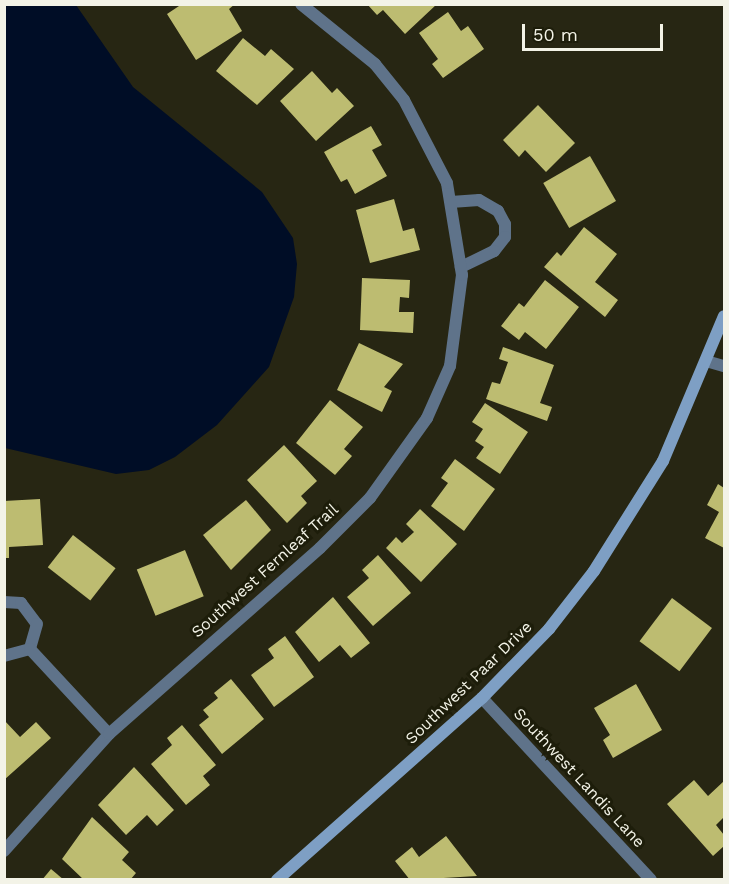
<!DOCTYPE html>
<html>
<head>
<meta charset="utf-8">
<style>
  body { margin:0 }
  #map { position:relative; width:729px; height:884px; overflow:hidden; background:#272613; font-family:"Work Sans",sans-serif }
  div>[style] { position:absolute }
  [style*='--x'] { left:calc(var(--x)*1px); top:calc(var(--y)*1px); width:calc(var(--w)*1px); rotate:calc(var(--a)*1deg) }
  .water>* { inset:0; background:#000d26 }
  .building>* { inset:0; background:#bdbc71; transform-origin:0 0 }
  .street>* { height:12px; margin:-6px; padding:0 6px; transform-origin:6px; border-radius:6px; background:#5f738a }
  .secondary>* { height:12px; margin:-6px; padding:0 6px; transform-origin:6px; border-radius:6px; background:#7e9fc4 }
  span { translate:-50% -50%; white-space:nowrap; text-align:center; line-height:1.15; -webkit-text-stroke:6px #1d1d0a; paint-order:stroke }
  .street-label { font-size:16px; color:#f3f3e7 }
  .frame { position:absolute; inset:0; border:6px solid #f3f3e7; pointer-events:none }
  .scale { position:absolute; left:522px; top:24px; width:141px; height:27px; box-sizing:border-box; border:3px solid #f3f3e7; border-top:0; padding-left:8px; font-size:18px; line-height:21px; white-space:nowrap; color:#f3f3e7; -webkit-text-stroke:4px #1d1d0a; paint-order:stroke }
</style>
</head>
<body>
<div id="map">
  <div class="water">
    <div style="clip-path:polygon(5px 4px,76px 5px,133px 87px,262px 192px,293px 238px,297px 264px,294px 297px,269px 367px,217px 425px,175px 457px,149px 470px,116px 474px,5px 448px)"></div>
  </div>
  <div class="building">
    <div style="clip-path:polygon(182px 4px,235px 4px,229px 9px,242px 31px,196px 60px,167px 14px)"></div>
    <div style="clip-path:polygon(367px 4px,437px 4px,405px 34px,383px 10px,377px 15px)"></div>
    <div style="clip-path:polygon(448px 12px,461px 31px,468px 26px,484px 49px,443px 78px,432px 64px,438px 59px,419px 33px)"></div>
    <div style="clip-path:polygon(243px 38px,265px 56px,271px 49px,294px 69px,257px 105px,216px 71px)"></div>
    <div style="clip-path:polygon(312px 71px,332px 93px,337px 88px,354px 106px,316px 141px,280px 101px)"></div>
    <div style="clip-path:polygon(538px 105px,575px 143px,546px 172px,525px 150px,519px 157px,503px 140px)"></div>
    <div style="clip-path:polygon(371px 126px,382px 145px,372px 150px,387px 176px,355px 194px,347px 179px,341px 182px,324px 152px)"></div>
    <div style="left:590px;top:156px;width:52px;height:54px;rotate:60deg"></div>
    <div style="clip-path:polygon(394px 199px,403px 231px,414px 228px,420px 250px,370px 263px,356px 210px)"></div>
    <div style="clip-path:polygon(584px 227px,617px 254px,595px 282px,618px 300px,605px 317px,544px 267px,557px 252px,561px 256px)"></div>
    <div style="clip-path:polygon(362px 278px,410px 280px,409px 298px,400px 297px,399px 312px,414px 312px,413px 333px,360px 330px)"></div>
    <div style="clip-path:polygon(545px 280px,579px 307px,546px 349px,525px 332px,519px 340px,501px 326px,519px 303px,524px 307px)"></div>
    <div style="clip-path:polygon(359px 343px,403px 364px,384px 387px,392px 391px,382px 412px,337px 390px)"></div>
    <div style="clip-path:polygon(503px 347px,554px 365px,540px 403px,552px 407px,547px 421px,486px 399px,492px 382px,500px 384px,508px 362px,499px 359px)"></div>
    <div style="clip-path:polygon(330px 400px,363px 427px,344px 449px,352px 456px,335px 475px,296px 443px)"></div>
    <div style="clip-path:polygon(485px 403px,528px 432px,500px 474px,476px 458px,484px 447px,475px 441px,483px 429px,472px 422px)"></div>
    <div style="clip-path:polygon(284px 445px,317px 481px,301px 496px,307px 503px,287px 523px,247px 480px)"></div>
    <div style="clip-path:polygon(455px 459px,495px 489px,464px 531px,431px 506px,448px 483px,441px 478px)"></div>
    <div style="clip-path:polygon(718px 484px,724px 488px,724px 548px,705px 538px,719px 512px,707px 505px)"></div>
    <div style="clip-path:polygon(40px 499px,43px 545px,9px 547px,9px 558px,4px 558px,4px 501px)"></div>
    <div style="clip-path:polygon(246px 500px,271px 530px,231px 570px,203px 535px)"></div>
    <div style="clip-path:polygon(420px 509px,457px 544px,421px 582px,386px 548px,396px 537px,402px 543px,414px 532px,406px 524px)"></div>
    <div style="left:73px;top:535px;width:54px;height:41px;rotate:38deg"></div>
    <div style="left:185px;top:550px;width:50px;height:52px;rotate:68deg"></div>
    <div style="clip-path:polygon(378px 555px,411px 593px,373px 626px,347px 597px,369px 578px,362px 570px)"></div>
    <div style="clip-path:polygon(333px 597px,370px 643px,351px 658px,340px 645px,319px 662px,295px 632px)"></div>
    <div style="left:672px;top:598px;width:50px;height:54px;rotate:37deg"></div>
    <div style="clip-path:polygon(285px 636px,314px 677px,274px 707px,251px 675px,274px 658px,268px 649px)"></div>
    <div style="clip-path:polygon(231px 679px,264px 719px,222px 754px,199px 725px,209px 717px,203px 710px,218px 698px,214px 693px)"></div>
    <div style="clip-path:polygon(636px 684px,662px 730px,613px 758px,603px 740px,610px 735px,594px 708px)"></div>
    <div style="clip-path:polygon(4px 720px,20px 737px,36px 722px,51px 738px,4px 780px)"></div>
    <div style="clip-path:polygon(182px 725px,216px 765px,203px 776px,210px 785px,186px 805px,151px 764px,172px 745px,167px 738px)"></div>
    <div style="clip-path:polygon(134px 767px,174px 810px,157px 826px,147px 815px,126px 835px,98px 805px)"></div>
    <div style="clip-path:polygon(694px 780px,708px 796px,724px 781px,724px 817px,716px 825px,724px 835px,724px 846px,713px 856px,667px 804px)"></div>
    <div style="clip-path:polygon(92px 817px,129px 852px,122px 860px,136px 873px,130px 880px,84px 880px,62px 859px)"></div>
    <div style="clip-path:polygon(446px 836px,477px 876px,410px 880px,395px 861px,412px 847px,419px 857px)"></div>
    <div style="clip-path:polygon(51px 869px,64px 880px,42px 880px)"></div>
  </div>
  <div class="street">
    <div style="--x:451;--y:202;--w:28;--a:-4"></div>
    <div style="--x:479;--y:200;--w:22;--a:30"></div>
    <div style="--x:498;--y:211;--w:15;--a:62"></div>
    <div style="--x:505;--y:224;--w:13;--a:90"></div>
    <div style="--x:505;--y:237;--w:18;--a:128"></div>
    <div style="--x:494;--y:251;--w:37;--a:154"></div>
    <div style="--x:706;--y:361;--w:19;--a:16"></div>
    <div style="--x:4;--y:602;--w:17;--a:3"></div>
    <div style="--x:21;--y:603;--w:26;--a:53"></div>
    <div style="--x:37;--y:624;--w:26;--a:106"></div>
    <div style="--x:30;--y:649;--w:27;--a:165"></div>
    <div style="--x:30;--y:649;--w:116;--a:47.1"></div>
    <div style="--x:482;--y:698;--w:248;--a:47.1"></div>
    <div style="--x:4;--y:851;--w:157;--a:-48.1"></div>
    <div style="--x:109;--y:734;--w:281;--a:-41.4"></div>
    <div style="--x:320;--y:548;--w:71;--a:-45"></div>
    <div style="--x:370;--y:498;--w:98;--a:-54.5"></div>
    <div style="--x:427;--y:418;--w:57;--a:-66.1"></div>
    <div style="--x:450;--y:366;--w:92;--a:-82.5"></div>
    <div style="--x:462;--y:275;--w:93;--a:-99.3"></div>
    <div style="--x:447;--y:183;--w:93;--a:-117.4"></div>
    <div style="--x:404;--y:100;--w:46;--a:-128.9"></div>
    <div style="--x:375;--y:64;--w:95;--a:-141"></div>
  </div>
  <div class="secondary">
    <div style="--x:277;--y:880;--w:274;--a:-41.6"></div>
    <div style="--x:482;--y:698;--w:96;--a:-45.8"></div>
    <div style="--x:549;--y:629;--w:73;--a:-52.2"></div>
    <div style="--x:594;--y:571;--w:130;--a:-57.9"></div>
    <div style="--x:663;--y:461;--w:157;--a:-67.2"></div>
  </div>
  <div class="street-label">
    <span style="left:265px;top:571px;rotate:-42deg">Southwest Fernleaf Trail</span>
    <span style="left:469px;top:683px;rotate:-44deg">Southwest Paar Drive</span>
    <span style="left:579px;top:778px;rotate:47deg">Southwest Landis Lane</span>
  </div>
  <div class="frame"></div>
  <div class="scale">50 m</div>
</div>
</body>
</html>
